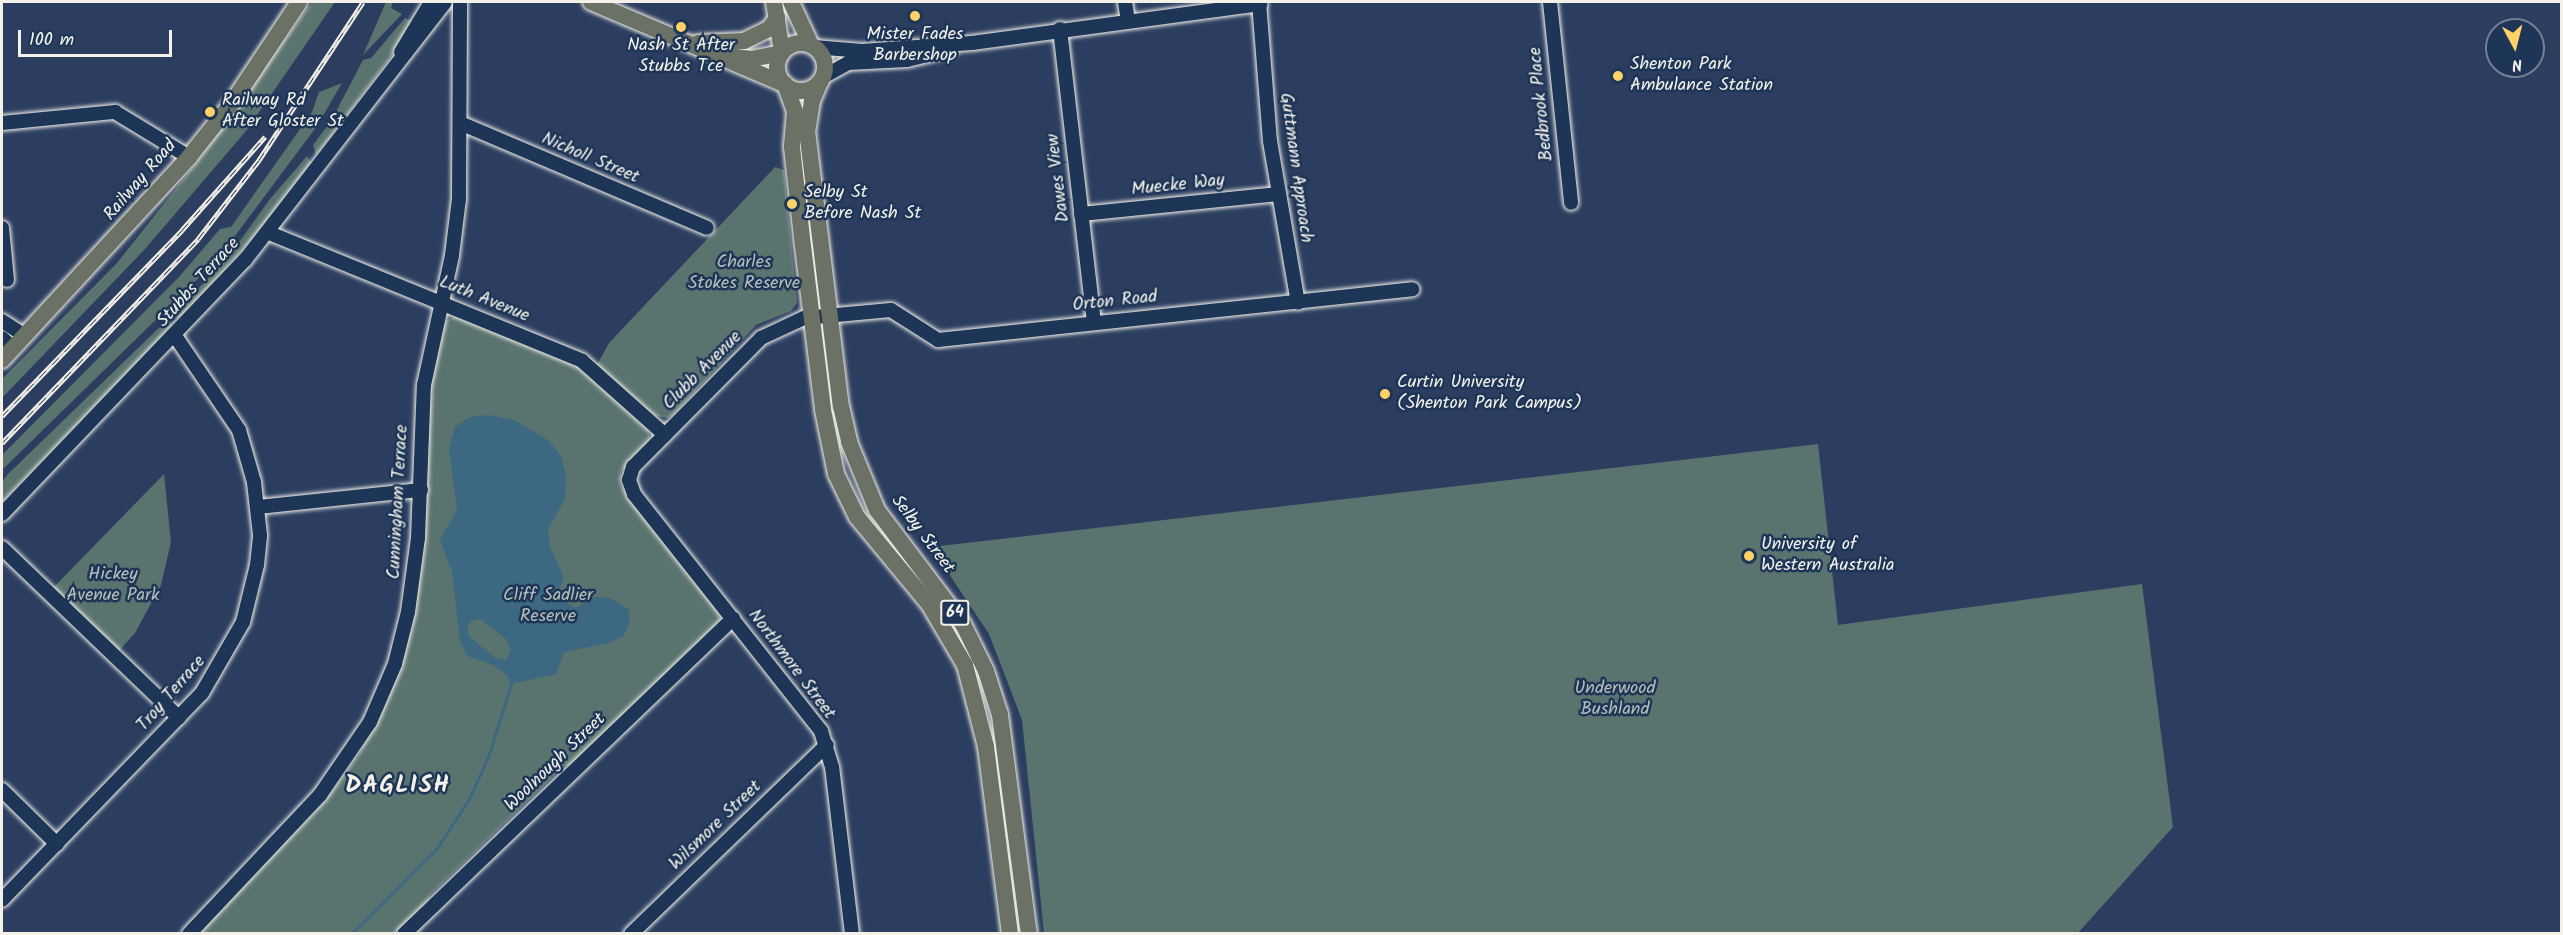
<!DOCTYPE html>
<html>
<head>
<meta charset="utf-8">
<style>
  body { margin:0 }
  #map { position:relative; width:2563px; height:935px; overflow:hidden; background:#2b3e60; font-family:Kalam,sans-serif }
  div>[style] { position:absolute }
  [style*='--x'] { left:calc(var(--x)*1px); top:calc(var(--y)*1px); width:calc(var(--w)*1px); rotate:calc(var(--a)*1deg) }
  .green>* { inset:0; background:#59736f }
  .water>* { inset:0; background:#3c6882 }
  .stream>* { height:3px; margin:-1.5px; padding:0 1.5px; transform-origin:1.5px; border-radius:1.5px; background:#3c6882 }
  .roads { filter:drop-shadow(0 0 2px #f4f1e8) drop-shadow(0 0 2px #f4f1e8) }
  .minor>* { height:14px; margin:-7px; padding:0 7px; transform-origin:7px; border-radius:7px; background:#1d3557 }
  .major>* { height:16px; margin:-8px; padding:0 8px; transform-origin:8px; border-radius:8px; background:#6b7165 }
  .major>.ring { margin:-8px; padding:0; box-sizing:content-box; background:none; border:16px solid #6b7165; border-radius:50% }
  .rail>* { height:5px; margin-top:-2.5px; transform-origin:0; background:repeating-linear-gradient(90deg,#1d3557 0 9px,#f4f1e8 0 18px); box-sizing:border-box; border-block:2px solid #f4f1e8 }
  .dots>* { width:16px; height:16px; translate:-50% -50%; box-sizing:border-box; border:3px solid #1d3557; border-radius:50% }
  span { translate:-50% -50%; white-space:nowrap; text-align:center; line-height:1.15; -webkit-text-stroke:5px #1d3557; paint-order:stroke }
  .shield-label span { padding:2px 4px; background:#1d3557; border:2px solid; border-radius:4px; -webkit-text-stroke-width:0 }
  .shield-label { font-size:16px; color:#f4f1e8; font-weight:700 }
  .poi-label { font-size:18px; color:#f4f1e8 }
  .left { translate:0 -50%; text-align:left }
  .street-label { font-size:18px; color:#f4f1e8 }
  .park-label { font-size:18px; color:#b6bfb8 }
  .district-label { font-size:24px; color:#f4f1e8; font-weight:700; letter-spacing:1.5px }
  .frame { position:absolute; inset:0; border:3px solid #f4f1e8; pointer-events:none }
  .north { position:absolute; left:2485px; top:18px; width:60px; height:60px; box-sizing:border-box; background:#1d3557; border:2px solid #738091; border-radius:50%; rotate:173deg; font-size:16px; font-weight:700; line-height:24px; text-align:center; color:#f4f1e8 }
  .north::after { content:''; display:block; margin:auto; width:21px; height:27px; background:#ffd166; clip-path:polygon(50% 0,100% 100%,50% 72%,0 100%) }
  .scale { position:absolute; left:18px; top:30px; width:154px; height:27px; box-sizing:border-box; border:3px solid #f4f1e8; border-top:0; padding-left:8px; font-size:18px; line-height:21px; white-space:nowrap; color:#f4f1e8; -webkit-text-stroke:4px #1d3557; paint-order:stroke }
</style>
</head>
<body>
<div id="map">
  <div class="green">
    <div style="clip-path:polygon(312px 2px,335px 2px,246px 131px,145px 249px,2px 398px,2px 379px,117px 263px,193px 167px)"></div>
    <div style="clip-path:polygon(386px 2px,409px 2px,393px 2px,391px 8px,402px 14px,363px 55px)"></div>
    <div style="clip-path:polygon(405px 18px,412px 21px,390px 58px,316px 155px,313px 145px,331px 121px,363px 60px,371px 58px)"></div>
    <div style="clip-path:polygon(342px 83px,317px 126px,217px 260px,2px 470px,2px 455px,179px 277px,220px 229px,231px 227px,312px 112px,319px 92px)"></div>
    <div style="clip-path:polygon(307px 156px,313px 165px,274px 215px,179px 319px,174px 313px,226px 260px,270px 199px)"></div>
    <div style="clip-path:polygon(775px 167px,784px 170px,797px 303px,791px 311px,756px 325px,673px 415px,667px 418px,653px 415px,597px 365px,609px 343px)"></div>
    <div style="clip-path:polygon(455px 316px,577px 365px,648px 428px,650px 441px,621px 472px,620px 485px,719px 609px,720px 623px,573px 765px,564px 766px,430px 895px,425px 906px,397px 933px,197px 934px,325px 801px,358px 756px,391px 690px,412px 626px,424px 537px,430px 386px,444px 322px)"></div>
    <div style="clip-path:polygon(167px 320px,173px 325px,2px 502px,2px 482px,8px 474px)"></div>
    <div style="clip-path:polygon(1818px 444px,1838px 625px,2142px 584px,2173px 827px,2078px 933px,1044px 933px,1022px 720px,989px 634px,931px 547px)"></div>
    <div style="clip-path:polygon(164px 474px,171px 542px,161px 585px,135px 633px,117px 653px,52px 589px)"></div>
  </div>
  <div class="water">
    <div style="clip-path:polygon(evenodd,489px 415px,514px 420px,548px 440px,561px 456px,566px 475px,565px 499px,548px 529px,550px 548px,564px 577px,556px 597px,575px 608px,595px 597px,610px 598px,629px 610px,629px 625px,623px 636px,609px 643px,564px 652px,556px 674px,511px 684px,507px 675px,493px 665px,467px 656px,460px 641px,452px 572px,440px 540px,457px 510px,449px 449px,455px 427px,470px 417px,489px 415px,480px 619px,506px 639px,511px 649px,506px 660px,495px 658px,469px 636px,467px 628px,472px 620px,480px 619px)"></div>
  </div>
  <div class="stream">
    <div style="--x:351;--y:934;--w:122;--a:-45"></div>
    <div style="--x:437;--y:848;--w:59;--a:-56.9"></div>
    <div style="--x:469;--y:799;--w:46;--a:-65.7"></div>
    <div style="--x:488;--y:757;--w:77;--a:-72.5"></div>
  </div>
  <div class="roads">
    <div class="minor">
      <div style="--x:1125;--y:2;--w:18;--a:81"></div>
      <div style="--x:1259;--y:2;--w:139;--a:85.5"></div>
      <div style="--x:1270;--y:141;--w:164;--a:80.2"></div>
      <div style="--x:1550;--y:2;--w:202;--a:84"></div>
      <div style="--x:1060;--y:29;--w:295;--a:83.4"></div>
      <div style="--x:814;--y:47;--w:48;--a:4.8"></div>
      <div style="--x:862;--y:51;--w:110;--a:-4.2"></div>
      <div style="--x:972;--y:43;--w:291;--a:-7.7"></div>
      <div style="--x:401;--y:52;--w:58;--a:-59"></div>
      <div style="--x:823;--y:77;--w:29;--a:-29"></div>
      <div style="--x:848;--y:63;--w:59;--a:-2.9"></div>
      <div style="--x:907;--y:60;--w:46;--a:-13.7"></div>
      <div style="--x:2;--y:123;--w:114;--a:-5.6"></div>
      <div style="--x:115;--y:112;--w:87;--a:31.3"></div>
      <div style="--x:460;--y:123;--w:268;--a:23"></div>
      <div style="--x:1081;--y:214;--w:199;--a:-5.8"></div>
      <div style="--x:2;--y:228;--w:52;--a:84.5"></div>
      <div style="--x:269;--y:233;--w:338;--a:22.2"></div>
      <div style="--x:582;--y:361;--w:111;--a:41.7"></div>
      <div style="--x:2;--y:321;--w:27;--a:33"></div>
      <div style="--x:2;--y:338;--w:15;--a:42"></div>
      <div style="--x:258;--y:507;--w:164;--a:-6"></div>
      <div style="--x:2;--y:514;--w:352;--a:-46.3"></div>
      <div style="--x:245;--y:260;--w:326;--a:-52.2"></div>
      <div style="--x:2;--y:548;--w:245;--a:43.8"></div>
      <div style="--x:2;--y:790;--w:77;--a:44.5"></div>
      <div style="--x:2;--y:900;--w:288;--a:-46"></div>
      <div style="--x:202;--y:693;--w:82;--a:-60"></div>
      <div style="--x:243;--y:622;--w:59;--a:-76.2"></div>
      <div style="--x:257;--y:565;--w:30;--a:-84"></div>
      <div style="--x:260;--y:535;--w:53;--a:-96.5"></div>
      <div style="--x:254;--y:482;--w:54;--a:-106.1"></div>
      <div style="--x:239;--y:430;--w:114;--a:-124.2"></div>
      <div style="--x:189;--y:934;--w:191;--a:-46.7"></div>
      <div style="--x:320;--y:795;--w:88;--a:-55.6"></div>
      <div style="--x:370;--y:722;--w:63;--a:-66.7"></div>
      <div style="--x:395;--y:664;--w:54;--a:-76"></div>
      <div style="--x:408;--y:612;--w:75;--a:-82.3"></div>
      <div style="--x:418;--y:538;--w:153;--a:-87.8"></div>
      <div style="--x:424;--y:385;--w:133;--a:-77.8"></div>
      <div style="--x:452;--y:255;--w:56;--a:-82.9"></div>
      <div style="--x:459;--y:199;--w:197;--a:-89.7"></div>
      <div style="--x:404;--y:934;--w:456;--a:-43.8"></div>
      <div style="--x:631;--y:934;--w:272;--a:-44"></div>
      <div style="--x:852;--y:934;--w:168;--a:-96.8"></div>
      <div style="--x:832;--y:767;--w:38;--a:-107"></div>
      <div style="--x:821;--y:731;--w:302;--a:-128.3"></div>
      <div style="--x:634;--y:494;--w:15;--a:-110"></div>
      <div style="--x:629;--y:480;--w:14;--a:-73"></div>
      <div style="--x:633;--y:467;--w:182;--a:-45.2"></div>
      <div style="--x:761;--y:338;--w:47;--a:-24.9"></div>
      <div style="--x:804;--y:318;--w:87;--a:-5.3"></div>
      <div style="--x:891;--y:310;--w:56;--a:32.6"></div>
      <div style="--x:938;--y:340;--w:477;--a:-6.1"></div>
    </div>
    <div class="major">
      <div style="--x:591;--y:2;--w:210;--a:23"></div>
      <div style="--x:774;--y:2;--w:51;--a:80.9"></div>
      <div style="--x:791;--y:2;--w:47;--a:65.1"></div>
      <div class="ring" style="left:777px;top:43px;width:32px;height:32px"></div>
      <div style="--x:698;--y:43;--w:46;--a:-2.5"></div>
      <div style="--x:744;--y:41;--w:28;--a:-26"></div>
      <div style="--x:769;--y:29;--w:14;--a:-54"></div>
      <div style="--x:735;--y:57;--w:16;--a:7"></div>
      <div style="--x:751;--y:59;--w:31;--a:-11"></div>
      <div style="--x:820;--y:82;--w:21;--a:113"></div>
      <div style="--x:812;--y:101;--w:30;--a:99"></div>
      <div style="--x:807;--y:131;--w:277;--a:83"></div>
      <div style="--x:841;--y:406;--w:37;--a:77"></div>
      <div style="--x:849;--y:442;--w:74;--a:67.6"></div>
      <div style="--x:877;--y:510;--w:143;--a:53"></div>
      <div style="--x:963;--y:624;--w:52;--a:63.9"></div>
      <div style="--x:986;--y:671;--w:46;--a:72.3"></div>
      <div style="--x:1000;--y:715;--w:221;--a:82.5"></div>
      <div style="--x:785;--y:84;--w:29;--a:70"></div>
      <div style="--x:795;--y:111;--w:36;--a:95"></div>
      <div style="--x:792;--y:147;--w:100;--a:83.7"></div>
      <div style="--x:803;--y:246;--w:165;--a:83"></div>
      <div style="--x:823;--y:410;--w:65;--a:78.5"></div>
      <div style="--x:836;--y:474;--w:48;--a:64"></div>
      <div style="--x:857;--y:517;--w:113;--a:50.4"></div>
      <div style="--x:929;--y:604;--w:71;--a:59.5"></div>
      <div style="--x:965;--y:665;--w:85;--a:75.6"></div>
      <div style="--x:986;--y:747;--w:189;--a:82.7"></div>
      <div style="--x:2;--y:360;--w:276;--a:-47.3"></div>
      <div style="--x:189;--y:157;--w:69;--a:-51.5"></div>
      <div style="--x:232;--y:103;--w:121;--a:-56.4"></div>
    </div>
  </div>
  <div class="rail">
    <div style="--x:2;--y:416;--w:259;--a:-45.9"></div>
    <div style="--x:182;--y:230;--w:125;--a:-48.3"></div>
    <div style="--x:2;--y:443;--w:283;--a:-46.1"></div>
    <div style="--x:198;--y:239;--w:100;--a:-52.3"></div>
    <div style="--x:259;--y:160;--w:189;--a:-56.6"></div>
  </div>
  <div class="dots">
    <div style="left:915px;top:16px;background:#ffd166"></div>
    <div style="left:681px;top:27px;background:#ffd166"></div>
    <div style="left:1618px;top:76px;background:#ffd166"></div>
    <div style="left:210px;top:112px;background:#ffd166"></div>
    <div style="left:792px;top:204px;background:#ffd166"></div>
    <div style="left:1385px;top:394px;background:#ffd166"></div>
    <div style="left:1749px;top:556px;background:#ffd166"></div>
  </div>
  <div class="shield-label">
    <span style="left:955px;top:613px">64</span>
  </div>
  <div class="poi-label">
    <span style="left:915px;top:46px">Mister Fades<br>Barbershop</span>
    <span style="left:681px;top:57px">Nash St After<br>Stubbs Tce</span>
    <span class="left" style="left:1630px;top:76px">Shenton Park<br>Ambulance Station</span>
    <span class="left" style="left:222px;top:112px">Railway Rd<br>After Gloster St</span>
    <span class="left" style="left:804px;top:204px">Selby St<br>Before Nash St</span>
    <span class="left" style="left:1397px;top:394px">Curtin University<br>(Shenton Park Campus)</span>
    <span class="left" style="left:1761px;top:556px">University of<br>Western Australia</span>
  </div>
  <div class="street-label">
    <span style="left:1542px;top:104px;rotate:-96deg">Bedbrook Place</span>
    <span style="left:590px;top:159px;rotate:23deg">Nicholl Street</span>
    <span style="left:1295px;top:168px;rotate:82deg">Guttmann Approach</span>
    <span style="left:1059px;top:178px;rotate:-97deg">Dawes View</span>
    <span style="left:141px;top:181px;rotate:-49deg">Railway Road</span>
    <span style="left:1178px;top:186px;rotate:-6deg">Muecke Way</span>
    <span style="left:199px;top:283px;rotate:-48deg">Stubbs Terrace</span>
    <span style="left:484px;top:300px;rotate:22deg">Luth Avenue</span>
    <span style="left:1115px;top:302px;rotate:-6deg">Orton Road</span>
    <span style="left:703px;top:371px;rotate:-45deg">Clubb Avenue</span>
    <span style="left:399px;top:502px;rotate:-87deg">Cunningham Terrace</span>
    <span style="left:922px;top:535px;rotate:53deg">Selby Street</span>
    <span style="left:791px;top:665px;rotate:53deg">Northmore Street</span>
    <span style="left:172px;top:694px;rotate:-49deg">Troy Terrace</span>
    <span style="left:556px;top:763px;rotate:-44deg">Woolnough Street</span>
    <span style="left:716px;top:826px;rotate:-44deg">Wilsmore Street</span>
  </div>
  <div class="park-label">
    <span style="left:744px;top:274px">Charles<br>Stokes Reserve</span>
    <span style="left:113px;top:586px">Hickey<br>Avenue Park</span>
    <span style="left:548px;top:607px">Cliff Sadlier<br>Reserve</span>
    <span style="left:1615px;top:700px">Underwood<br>Bushland</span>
  </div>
  <div class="district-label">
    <span style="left:398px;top:786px">DAGLISH</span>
  </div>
  <div class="frame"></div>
  <div class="north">N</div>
  <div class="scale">100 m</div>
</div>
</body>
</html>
